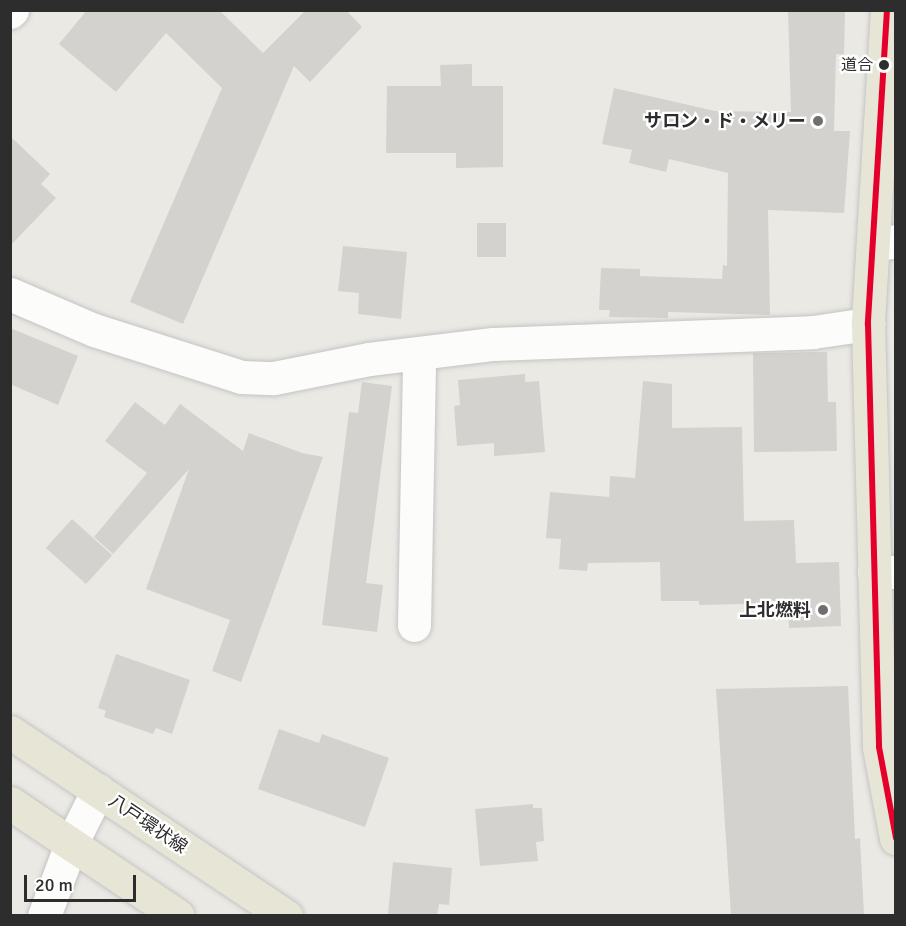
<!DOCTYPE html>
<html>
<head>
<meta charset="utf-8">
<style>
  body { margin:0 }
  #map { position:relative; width:906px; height:926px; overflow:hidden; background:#eae9e4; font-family:Signika,"Noto Sans JP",sans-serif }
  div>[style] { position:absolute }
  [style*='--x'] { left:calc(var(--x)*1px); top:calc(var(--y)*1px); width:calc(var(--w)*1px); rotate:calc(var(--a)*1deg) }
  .building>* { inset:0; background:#d3d2ce; transform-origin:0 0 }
  .roads { filter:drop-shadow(0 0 2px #c4c4c4) drop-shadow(0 0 2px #c4c4c4) }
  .street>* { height:33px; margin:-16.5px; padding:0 16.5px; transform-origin:16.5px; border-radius:16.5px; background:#fcfcfb }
  .primary>* { height:33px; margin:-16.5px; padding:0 16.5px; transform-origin:16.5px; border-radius:16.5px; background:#e7e6d6 }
  .bus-1>* { height:6px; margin:-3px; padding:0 3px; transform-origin:3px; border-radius:3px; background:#e4002b }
  .dots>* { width:16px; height:16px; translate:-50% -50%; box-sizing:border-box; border:3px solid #fff; border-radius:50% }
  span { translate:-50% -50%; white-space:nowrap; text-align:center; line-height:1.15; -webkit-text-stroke:4.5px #fff; paint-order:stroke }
  .bus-label { font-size:16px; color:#2d2d2d }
  .right { translate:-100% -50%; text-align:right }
  .poi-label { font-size:18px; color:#2d2d2d; font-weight:700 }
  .street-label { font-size:18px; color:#2d2d2d }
  .frame { position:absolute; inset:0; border:12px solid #2d2d2d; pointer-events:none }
  .scale { position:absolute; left:24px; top:875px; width:112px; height:27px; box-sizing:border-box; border:3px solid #2d2d2d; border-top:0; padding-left:8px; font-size:18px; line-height:21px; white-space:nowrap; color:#2d2d2d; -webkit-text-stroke:4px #fff; paint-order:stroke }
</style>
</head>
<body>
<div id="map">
  <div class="building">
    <div style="clip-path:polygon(87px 10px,219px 10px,263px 53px,306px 10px,346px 10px,362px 27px,310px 82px,294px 66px,183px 324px,130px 302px,222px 88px,166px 33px,116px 92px,59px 44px)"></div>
    <div style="clip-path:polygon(788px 10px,845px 10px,844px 55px,836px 54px,834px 131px,850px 131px,844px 213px,768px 210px,770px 315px,668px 312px,668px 318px,609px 317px,610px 310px,599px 310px,601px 268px,640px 269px,640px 276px,722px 279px,723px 265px,727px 266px,728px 173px,669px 159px,666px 172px,629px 163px,632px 150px,602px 144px,614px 88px,715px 111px,791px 112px)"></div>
    <div style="clip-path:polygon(472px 64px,472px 86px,503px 86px,503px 167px,456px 168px,456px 153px,386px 153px,387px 86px,441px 86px,440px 65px)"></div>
    <div style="clip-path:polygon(10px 136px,50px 174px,41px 184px,56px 198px,10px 246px)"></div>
    <div style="left:477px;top:223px;width:29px;height:34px"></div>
    <div style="clip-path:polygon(343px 246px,407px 252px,401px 319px,358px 314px,359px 293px,338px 291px)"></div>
    <div style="clip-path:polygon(10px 328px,78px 356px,58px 405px,10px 384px)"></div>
    <div style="clip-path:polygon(827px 352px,828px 402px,836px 402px,837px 451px,754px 452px,753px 353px)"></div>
    <div style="clip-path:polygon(525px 374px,525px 382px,539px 381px,545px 452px,494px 456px,494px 443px,457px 446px,454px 406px,460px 405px,458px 380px)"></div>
    <div style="clip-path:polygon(643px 381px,672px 384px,672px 428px,742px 427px,744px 521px,794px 520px,796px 563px,839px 562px,841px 626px,789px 628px,788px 603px,699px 605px,699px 601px,661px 601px,660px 562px,588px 563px,587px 571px,559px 569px,561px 539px,546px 538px,550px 492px,609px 497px,610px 476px,635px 478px)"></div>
    <div style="clip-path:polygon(362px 382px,392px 386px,366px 583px,383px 585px,377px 632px,322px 625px,349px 412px,358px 413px)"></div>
    <div style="clip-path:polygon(135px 402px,165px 425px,180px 404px,243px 451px,249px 433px,302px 453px,323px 457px,241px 682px,212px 671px,230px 620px,146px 589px,189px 469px,113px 554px,94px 537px,147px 473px,105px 441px)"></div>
    <div style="left:72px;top:519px;width:54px;height:39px;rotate:42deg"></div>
    <div style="clip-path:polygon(116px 654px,190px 680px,172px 734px,156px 728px,153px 734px,104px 717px,106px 711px,98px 708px)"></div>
    <div style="clip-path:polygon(848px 686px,855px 839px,860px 838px,864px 915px,731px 915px,716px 689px)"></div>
    <div style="clip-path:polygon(279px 729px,319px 743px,322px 734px,389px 758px,365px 827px,258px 789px)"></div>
    <div style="clip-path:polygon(533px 804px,533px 808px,542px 808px,544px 841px,536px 842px,538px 861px,480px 866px,475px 809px)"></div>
    <div style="clip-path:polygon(393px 862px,452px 868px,449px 905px,439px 904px,437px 915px,388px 914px)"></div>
  </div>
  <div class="roads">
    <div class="street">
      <div style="--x:10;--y:12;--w:3;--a:-45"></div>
      <div style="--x:874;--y:245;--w:22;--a:-10"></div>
      <div style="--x:10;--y:294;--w:91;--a:23.2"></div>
      <div style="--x:94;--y:330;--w:154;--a:17.7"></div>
      <div style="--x:241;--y:377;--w:33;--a:2"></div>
      <div style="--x:274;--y:378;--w:97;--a:-11.3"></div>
      <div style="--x:369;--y:359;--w:125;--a:-6.9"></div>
      <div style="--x:493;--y:344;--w:320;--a:-2.1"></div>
      <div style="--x:813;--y:332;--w:56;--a:-8.3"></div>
      <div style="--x:874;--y:572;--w:22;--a:0"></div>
      <div style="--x:414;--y:625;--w:272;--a:-88.9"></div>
      <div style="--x:44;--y:916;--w:77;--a:-69.4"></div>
      <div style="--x:71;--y:844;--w:60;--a:-63.4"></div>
    </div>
    <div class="primary">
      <div style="--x:887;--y:10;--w:315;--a:93.5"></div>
      <div style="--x:868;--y:324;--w:423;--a:88.5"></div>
      <div style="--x:879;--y:747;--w:93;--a:79.4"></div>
      <div style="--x:10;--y:732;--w:332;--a:33.7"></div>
      <div style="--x:10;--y:803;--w:202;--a:33.9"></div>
    </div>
  </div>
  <div class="bus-1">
    <div style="--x:887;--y:10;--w:315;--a:93.5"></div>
    <div style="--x:868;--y:324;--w:423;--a:88.5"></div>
    <div style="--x:879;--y:747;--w:93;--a:79.4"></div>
  </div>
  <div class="dots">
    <div style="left:884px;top:65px;background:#2d2d2d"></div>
    <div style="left:818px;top:121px;background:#6f6f6d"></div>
    <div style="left:823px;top:610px;background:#6f6f6d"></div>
  </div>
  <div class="bus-label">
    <span class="right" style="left:873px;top:65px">道合</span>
  </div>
  <div class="poi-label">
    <span class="right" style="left:806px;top:121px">サロン・ド・メリー</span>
    <span class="right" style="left:811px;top:610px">上北燃料</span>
  </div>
  <div class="street-label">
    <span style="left:148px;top:824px;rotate:34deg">八戸環状線</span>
  </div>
  <div class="frame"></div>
  <div class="scale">20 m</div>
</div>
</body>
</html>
